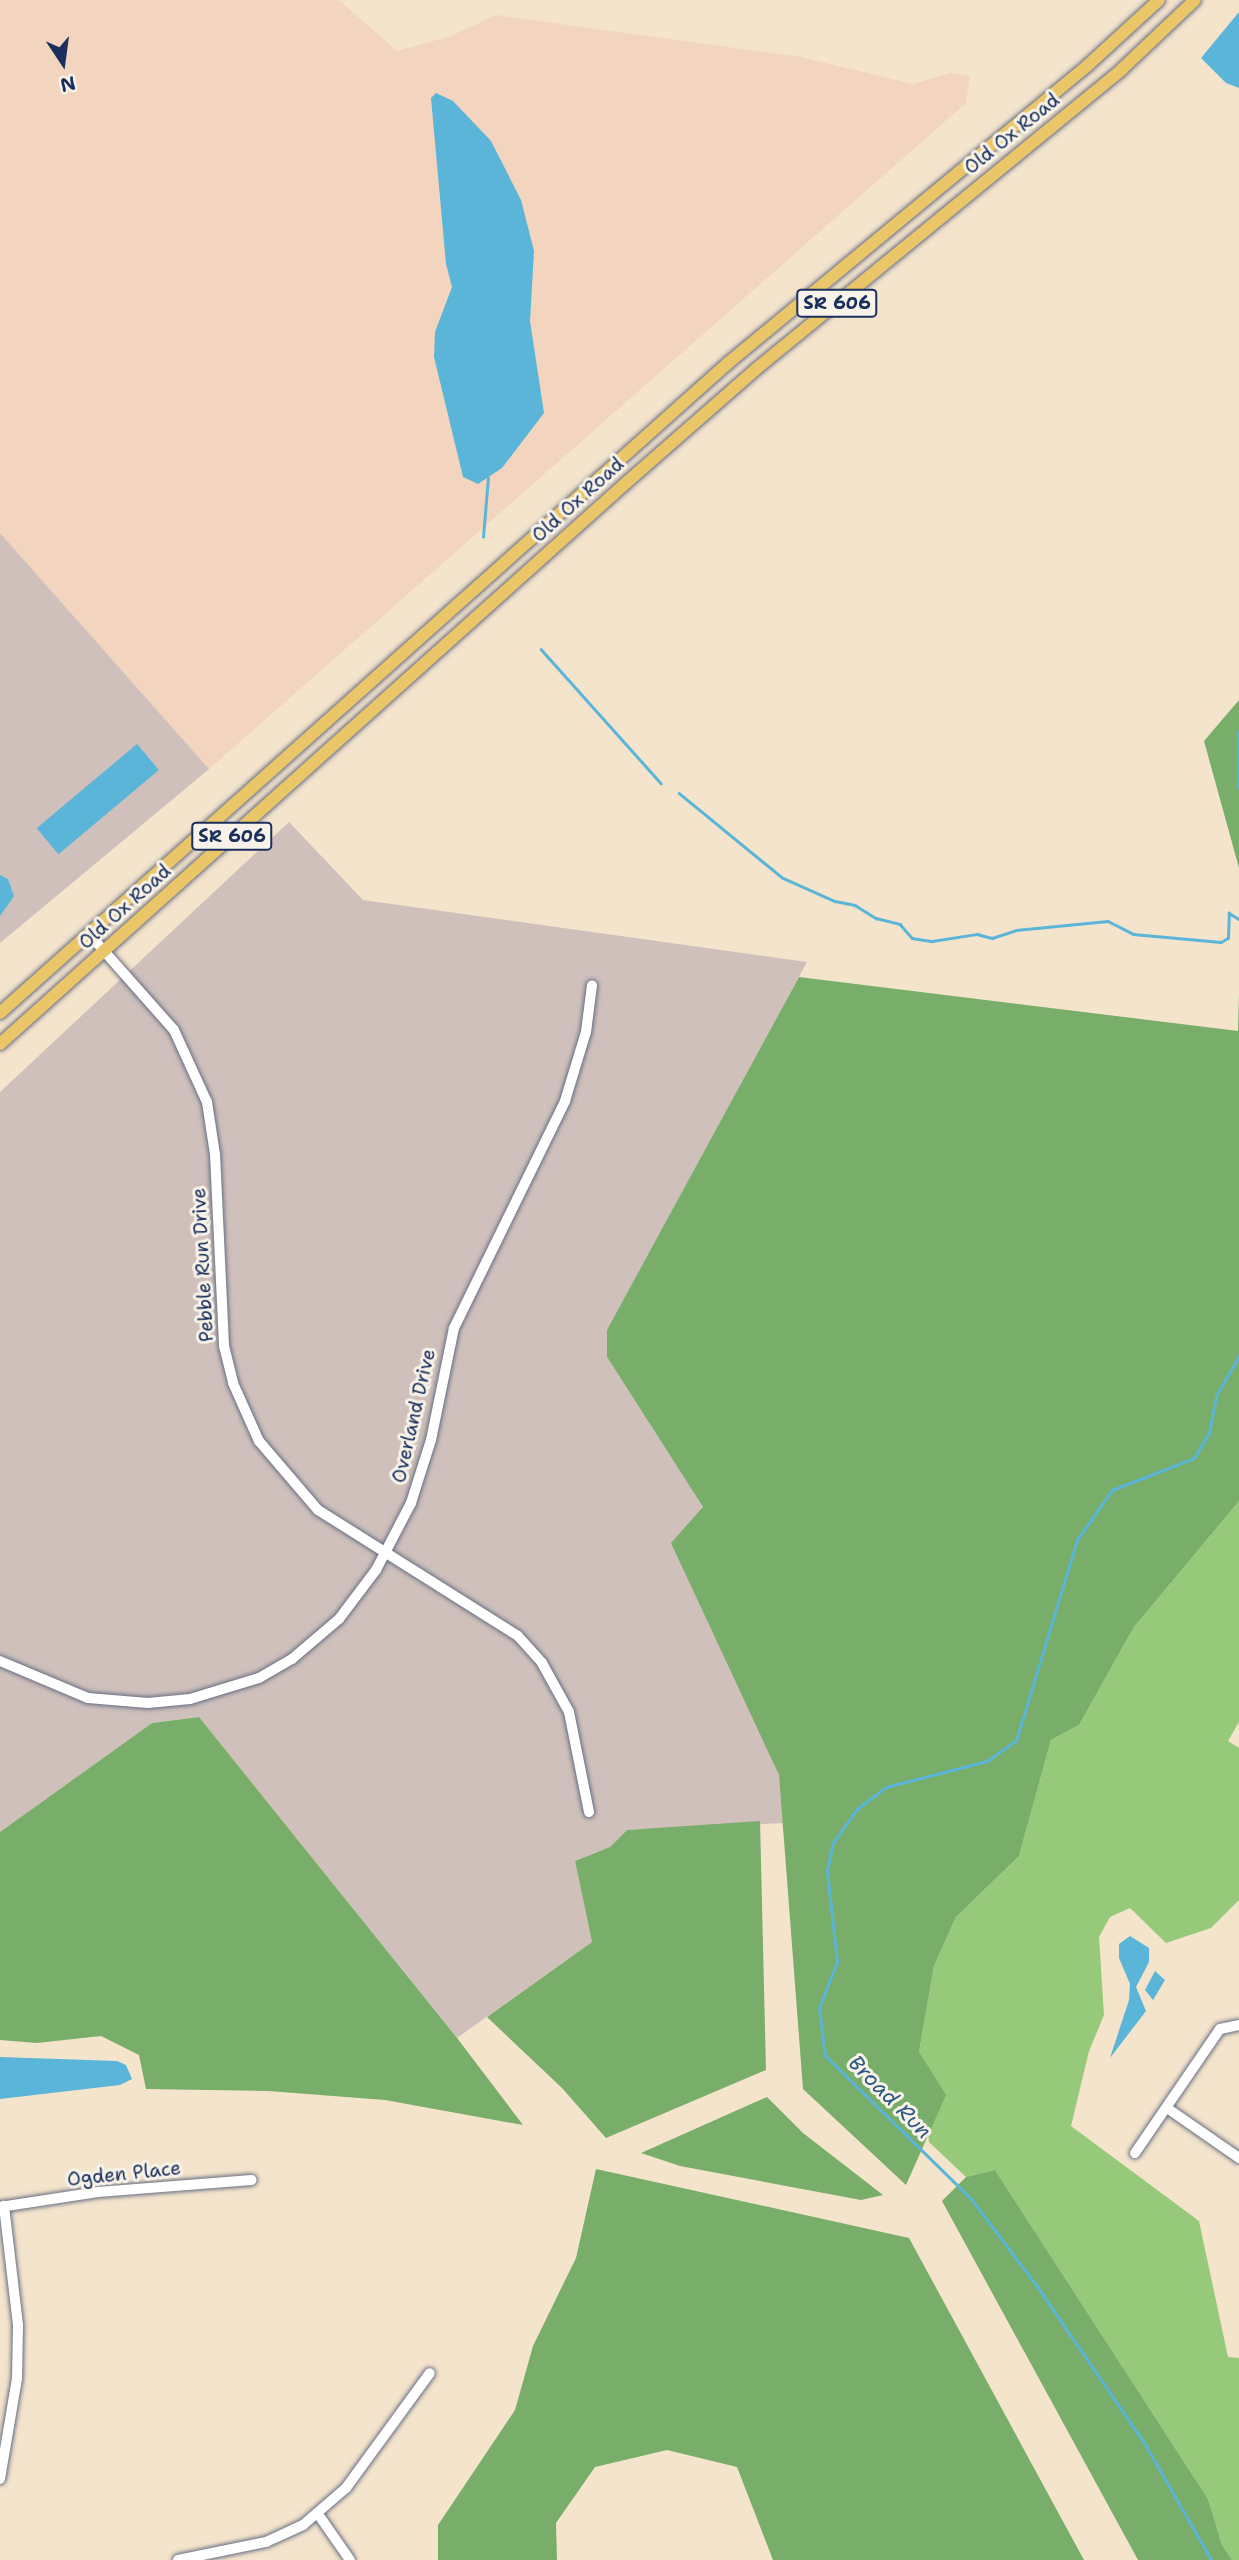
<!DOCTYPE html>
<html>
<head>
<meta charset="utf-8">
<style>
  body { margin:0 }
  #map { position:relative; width:1239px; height:2560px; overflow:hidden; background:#f4e4cc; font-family:"Shantell Sans",sans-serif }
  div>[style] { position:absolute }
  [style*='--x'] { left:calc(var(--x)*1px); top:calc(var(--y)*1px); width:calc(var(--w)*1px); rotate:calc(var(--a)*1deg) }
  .built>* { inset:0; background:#f3d4bf }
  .industrial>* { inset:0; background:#cfc0bb }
  .green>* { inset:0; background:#96c97a }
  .forest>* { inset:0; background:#78ad6a }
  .water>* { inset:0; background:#5ab5d8; transform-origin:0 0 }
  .stream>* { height:2.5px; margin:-1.25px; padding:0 1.25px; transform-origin:1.25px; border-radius:1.25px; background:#5ab5d8 }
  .roads { filter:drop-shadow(0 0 2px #676e84) drop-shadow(0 0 2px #676e84) }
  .minor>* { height:10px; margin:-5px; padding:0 5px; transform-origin:5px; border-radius:5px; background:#fff }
  .major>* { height:12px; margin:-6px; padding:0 6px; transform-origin:6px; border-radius:6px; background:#ebc669 }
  span { translate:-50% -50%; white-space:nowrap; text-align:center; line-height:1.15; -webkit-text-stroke:6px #f7f3e8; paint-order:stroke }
  .shield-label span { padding:2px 5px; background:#f7f3e8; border:2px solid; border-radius:5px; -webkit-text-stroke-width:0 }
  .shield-label { font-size:18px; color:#1b2f5e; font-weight:700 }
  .street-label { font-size:19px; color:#1b2f5e }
  .water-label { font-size:21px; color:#2e5783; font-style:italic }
  .north { position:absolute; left:28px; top:28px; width:70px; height:70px; -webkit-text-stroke:5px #f7f3e8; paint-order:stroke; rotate:167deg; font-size:19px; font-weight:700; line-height:28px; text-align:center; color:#1b2f5e }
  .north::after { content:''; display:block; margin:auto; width:24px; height:32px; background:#1b2f5e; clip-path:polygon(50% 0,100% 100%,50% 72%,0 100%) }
</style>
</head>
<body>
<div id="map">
  <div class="built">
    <div style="clip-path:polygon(0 0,339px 0,397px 51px,451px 36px,496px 15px,801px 57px,913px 84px,950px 73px,970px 76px,966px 103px,209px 769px,0 533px)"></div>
  </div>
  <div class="industrial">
    <div style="clip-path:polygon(0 533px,209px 769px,0 943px)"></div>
    <div style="clip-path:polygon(289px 822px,363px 900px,807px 962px,607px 1331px,607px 1357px,703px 1507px,779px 1775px,784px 1823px,627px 1830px,610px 1847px,575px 1861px,592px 1942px,457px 2038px,199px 1717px,152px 1723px,0 1832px,0 1092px)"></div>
  </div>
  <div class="green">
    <div style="clip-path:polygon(1239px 1501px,1239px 1722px,1228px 1741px,1239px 1748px,1239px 1900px,1211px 1928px,1166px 1943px,1130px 1908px,1110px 1917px,1099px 1937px,1104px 2015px,1089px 2051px,1071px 2126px,1199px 2221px,1228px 2357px,1239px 2358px,1239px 2560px,1232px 2560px,1222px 2545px,1208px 2499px,995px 2170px,966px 2177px,929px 2142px,919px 2052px,934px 1966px,956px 1917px,1019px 1856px,1051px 1740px,1079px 1725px,1134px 1627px)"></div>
  </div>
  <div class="forest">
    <div style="clip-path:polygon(1239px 700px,1239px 868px,1204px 741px)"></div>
    <div style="clip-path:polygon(799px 977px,1238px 1031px,1239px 994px,1239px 1501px,1134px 1627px,1079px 1725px,1051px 1740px,1019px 1856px,956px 1917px,934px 1966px,919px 2052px,946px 2095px,906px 2185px,803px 2089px,779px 1775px,671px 1543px,703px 1507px,607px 1357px,607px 1330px)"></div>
    <div style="clip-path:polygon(199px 1717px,457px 2038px,523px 2125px,385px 2100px,268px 2091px,146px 2089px,139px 2055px,101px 2036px,37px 2043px,0 2040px,0 1832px,152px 1723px)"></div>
    <div style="clip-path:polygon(760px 1821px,766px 2070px,606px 2138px,562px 2088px,487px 2017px,592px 1942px,575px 1861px,610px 1847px,627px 1830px)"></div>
    <div style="clip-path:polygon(767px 2097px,803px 2133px,883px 2195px,861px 2200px,680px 2166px,641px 2153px)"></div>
    <div style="clip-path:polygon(596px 2169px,909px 2238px,1084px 2560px,773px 2560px,737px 2467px,667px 2450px,595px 2467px,556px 2523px,557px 2560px,438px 2560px,438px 2525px,515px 2410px,533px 2346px,576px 2258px)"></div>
    <div style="clip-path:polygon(995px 2170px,1208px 2499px,1222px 2545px,1232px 2560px,1138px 2560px,942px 2201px,966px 2177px)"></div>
  </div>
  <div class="water">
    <div style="clip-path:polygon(1239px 12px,1239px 88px,1226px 83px,1201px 58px)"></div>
    <div style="clip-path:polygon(436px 93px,453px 101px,491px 141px,521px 200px,534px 251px,530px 321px,544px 413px,502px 468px,478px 484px,463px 477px,434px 357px,435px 332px,452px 287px,446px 264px,431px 98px)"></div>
    <div style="left:137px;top:744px;width:34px;height:131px;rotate:50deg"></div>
    <div style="clip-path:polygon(0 875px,8px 879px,14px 896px,0 916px)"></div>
    <div style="clip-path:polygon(1130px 1936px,1149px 1948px,1149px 1962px,1136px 1987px,1146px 2011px,1110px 2058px,1129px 2000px,1130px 1984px,1119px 1958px,1119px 1944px)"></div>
    <div style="clip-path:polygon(1155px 1971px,1165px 1980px,1153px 2000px,1145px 1990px)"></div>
    <div style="clip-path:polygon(0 2057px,117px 2061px,126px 2065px,132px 2079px,120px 2085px,0 2099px)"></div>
  </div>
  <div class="stream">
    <div style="--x:483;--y:537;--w:59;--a:-85.2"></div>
    <div style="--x:541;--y:649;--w:180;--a:48.2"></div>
    <div style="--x:1239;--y:732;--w:55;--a:90"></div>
    <div style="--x:679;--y:793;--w:134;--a:39.3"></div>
    <div style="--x:783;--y:878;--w:57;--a:23.9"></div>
    <div style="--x:835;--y:901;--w:20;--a:11"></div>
    <div style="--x:855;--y:905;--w:25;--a:32"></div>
    <div style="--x:876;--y:918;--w:25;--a:14"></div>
    <div style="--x:900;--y:924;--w:18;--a:49"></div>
    <div style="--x:912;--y:938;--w:20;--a:9"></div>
    <div style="--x:932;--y:941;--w:46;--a:-8.8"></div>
    <div style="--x:977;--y:934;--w:16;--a:15"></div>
    <div style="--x:992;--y:938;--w:25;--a:-18"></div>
    <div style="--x:1016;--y:930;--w:92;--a:-5.6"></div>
    <div style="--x:1108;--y:921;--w:28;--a:27"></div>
    <div style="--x:1133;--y:934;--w:88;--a:5.2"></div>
    <div style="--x:1221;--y:942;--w:8;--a:-30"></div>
    <div style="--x:1228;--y:938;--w:25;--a:-88"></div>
    <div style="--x:1229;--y:913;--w:12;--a:31"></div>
    <div style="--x:1211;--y:2560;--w:135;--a:-119.8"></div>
    <div style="--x:1144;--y:2443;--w:188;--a:-124.4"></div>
    <div style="--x:1038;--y:2288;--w:111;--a:-127"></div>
    <div style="--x:971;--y:2199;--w:204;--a:-135.6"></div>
    <div style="--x:825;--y:2056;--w:48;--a:-97.1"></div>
    <div style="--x:819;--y:2008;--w:49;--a:-68.6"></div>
    <div style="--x:837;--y:1962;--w:92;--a:-96.3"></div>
    <div style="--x:827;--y:1871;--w:29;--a:-78"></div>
    <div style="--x:833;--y:1843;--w:42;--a:-54.8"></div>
    <div style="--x:857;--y:1809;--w:36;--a:-37"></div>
    <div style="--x:886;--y:1787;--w:104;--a:-14.4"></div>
    <div style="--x:987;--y:1761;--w:35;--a:-35"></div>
    <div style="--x:1016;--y:1741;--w:210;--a:-73.1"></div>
    <div style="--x:1077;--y:1540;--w:61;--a:-55"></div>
    <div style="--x:1112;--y:1490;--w:88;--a:-21.3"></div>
    <div style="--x:1194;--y:1458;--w:29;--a:-59"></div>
    <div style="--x:1209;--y:1433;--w:38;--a:-79"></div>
    <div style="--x:1216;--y:1396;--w:46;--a:-60.1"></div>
  </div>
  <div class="roads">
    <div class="minor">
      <div style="--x:89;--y:934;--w:128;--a:48.5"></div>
      <div style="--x:174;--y:1030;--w:79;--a:65.4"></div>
      <div style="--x:207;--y:1102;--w:53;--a:81.3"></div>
      <div style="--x:215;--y:1154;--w:192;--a:87.3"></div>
      <div style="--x:224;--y:1346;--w:38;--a:76"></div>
      <div style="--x:233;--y:1383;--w:64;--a:65.9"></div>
      <div style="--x:259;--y:1441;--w:91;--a:49.5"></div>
      <div style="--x:318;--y:1510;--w:236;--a:32.2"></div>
      <div style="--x:518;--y:1636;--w:36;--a:48"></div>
      <div style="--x:542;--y:1663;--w:56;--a:61.1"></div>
      <div style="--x:569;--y:1712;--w:102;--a:78.7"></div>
      <div style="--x:0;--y:1661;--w:95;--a:22.8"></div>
      <div style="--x:88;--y:1698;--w:60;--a:4.8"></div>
      <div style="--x:148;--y:1703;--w:42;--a:-5.4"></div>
      <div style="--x:190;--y:1699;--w:72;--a:-16.9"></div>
      <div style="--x:259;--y:1678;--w:38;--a:-30"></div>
      <div style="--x:292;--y:1659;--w:62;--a:-40.4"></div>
      <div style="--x:339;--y:1619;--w:61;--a:-52.9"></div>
      <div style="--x:376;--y:1570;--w:76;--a:-62.4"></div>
      <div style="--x:411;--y:1503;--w:66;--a:-72.4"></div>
      <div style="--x:431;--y:1440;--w:114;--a:-78.4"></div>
      <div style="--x:454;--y:1328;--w:253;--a:-63.9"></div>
      <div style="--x:565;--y:1101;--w:72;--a:-73.1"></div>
      <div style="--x:586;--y:1032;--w:47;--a:-82.7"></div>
      <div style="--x:1167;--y:2108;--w:88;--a:34.8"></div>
      <div style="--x:1135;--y:2153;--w:150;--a:-55.6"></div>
      <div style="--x:1220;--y:2029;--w:19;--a:-12"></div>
      <div style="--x:0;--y:2207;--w:99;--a:-8.7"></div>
      <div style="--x:98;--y:2192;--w:154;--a:-4.5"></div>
      <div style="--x:0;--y:2479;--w:101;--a:-80.4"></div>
      <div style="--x:17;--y:2379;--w:54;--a:-88.9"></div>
      <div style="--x:18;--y:2325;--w:120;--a:-96.7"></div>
      <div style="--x:318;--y:2514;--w:56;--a:55.2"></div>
      <div style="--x:178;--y:2560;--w:90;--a:-11.6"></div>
      <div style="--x:266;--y:2542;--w:41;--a:-24.7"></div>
      <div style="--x:303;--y:2525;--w:57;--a:-40.7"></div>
      <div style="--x:346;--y:2488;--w:142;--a:-53.9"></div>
    </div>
    <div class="major">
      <div style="--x:0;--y:1013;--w:976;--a:-41.76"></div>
      <div style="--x:728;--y:363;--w:467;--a:-39.6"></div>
      <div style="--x:1088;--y:65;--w:96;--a:-42.5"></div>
      <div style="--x:0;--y:1044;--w:842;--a:-41.87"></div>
      <div style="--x:627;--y:482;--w:171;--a:-41.2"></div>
      <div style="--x:756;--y:369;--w:473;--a:-39.3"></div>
      <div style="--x:1122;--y:69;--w:100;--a:-43.4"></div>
    </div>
  </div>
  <div class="shield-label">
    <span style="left:837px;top:303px">SR 606</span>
    <span style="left:232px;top:836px">SR 606</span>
  </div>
  <div class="street-label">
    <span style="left:1012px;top:134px;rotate:-39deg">Old Ox Road</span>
    <span style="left:578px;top:500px;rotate:-42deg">Old Ox Road</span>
    <span style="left:125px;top:907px;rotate:-42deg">Old Ox Road</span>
    <span style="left:203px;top:1265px;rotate:-93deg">Pebble Run Drive</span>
    <span style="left:414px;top:1416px;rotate:-77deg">Overland Drive</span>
    <span style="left:124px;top:2174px;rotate:-6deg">Ogden Place</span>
  </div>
  <div class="water-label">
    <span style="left:890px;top:2097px;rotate:45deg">Broad Run</span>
  </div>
  <div class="north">N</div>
</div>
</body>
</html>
